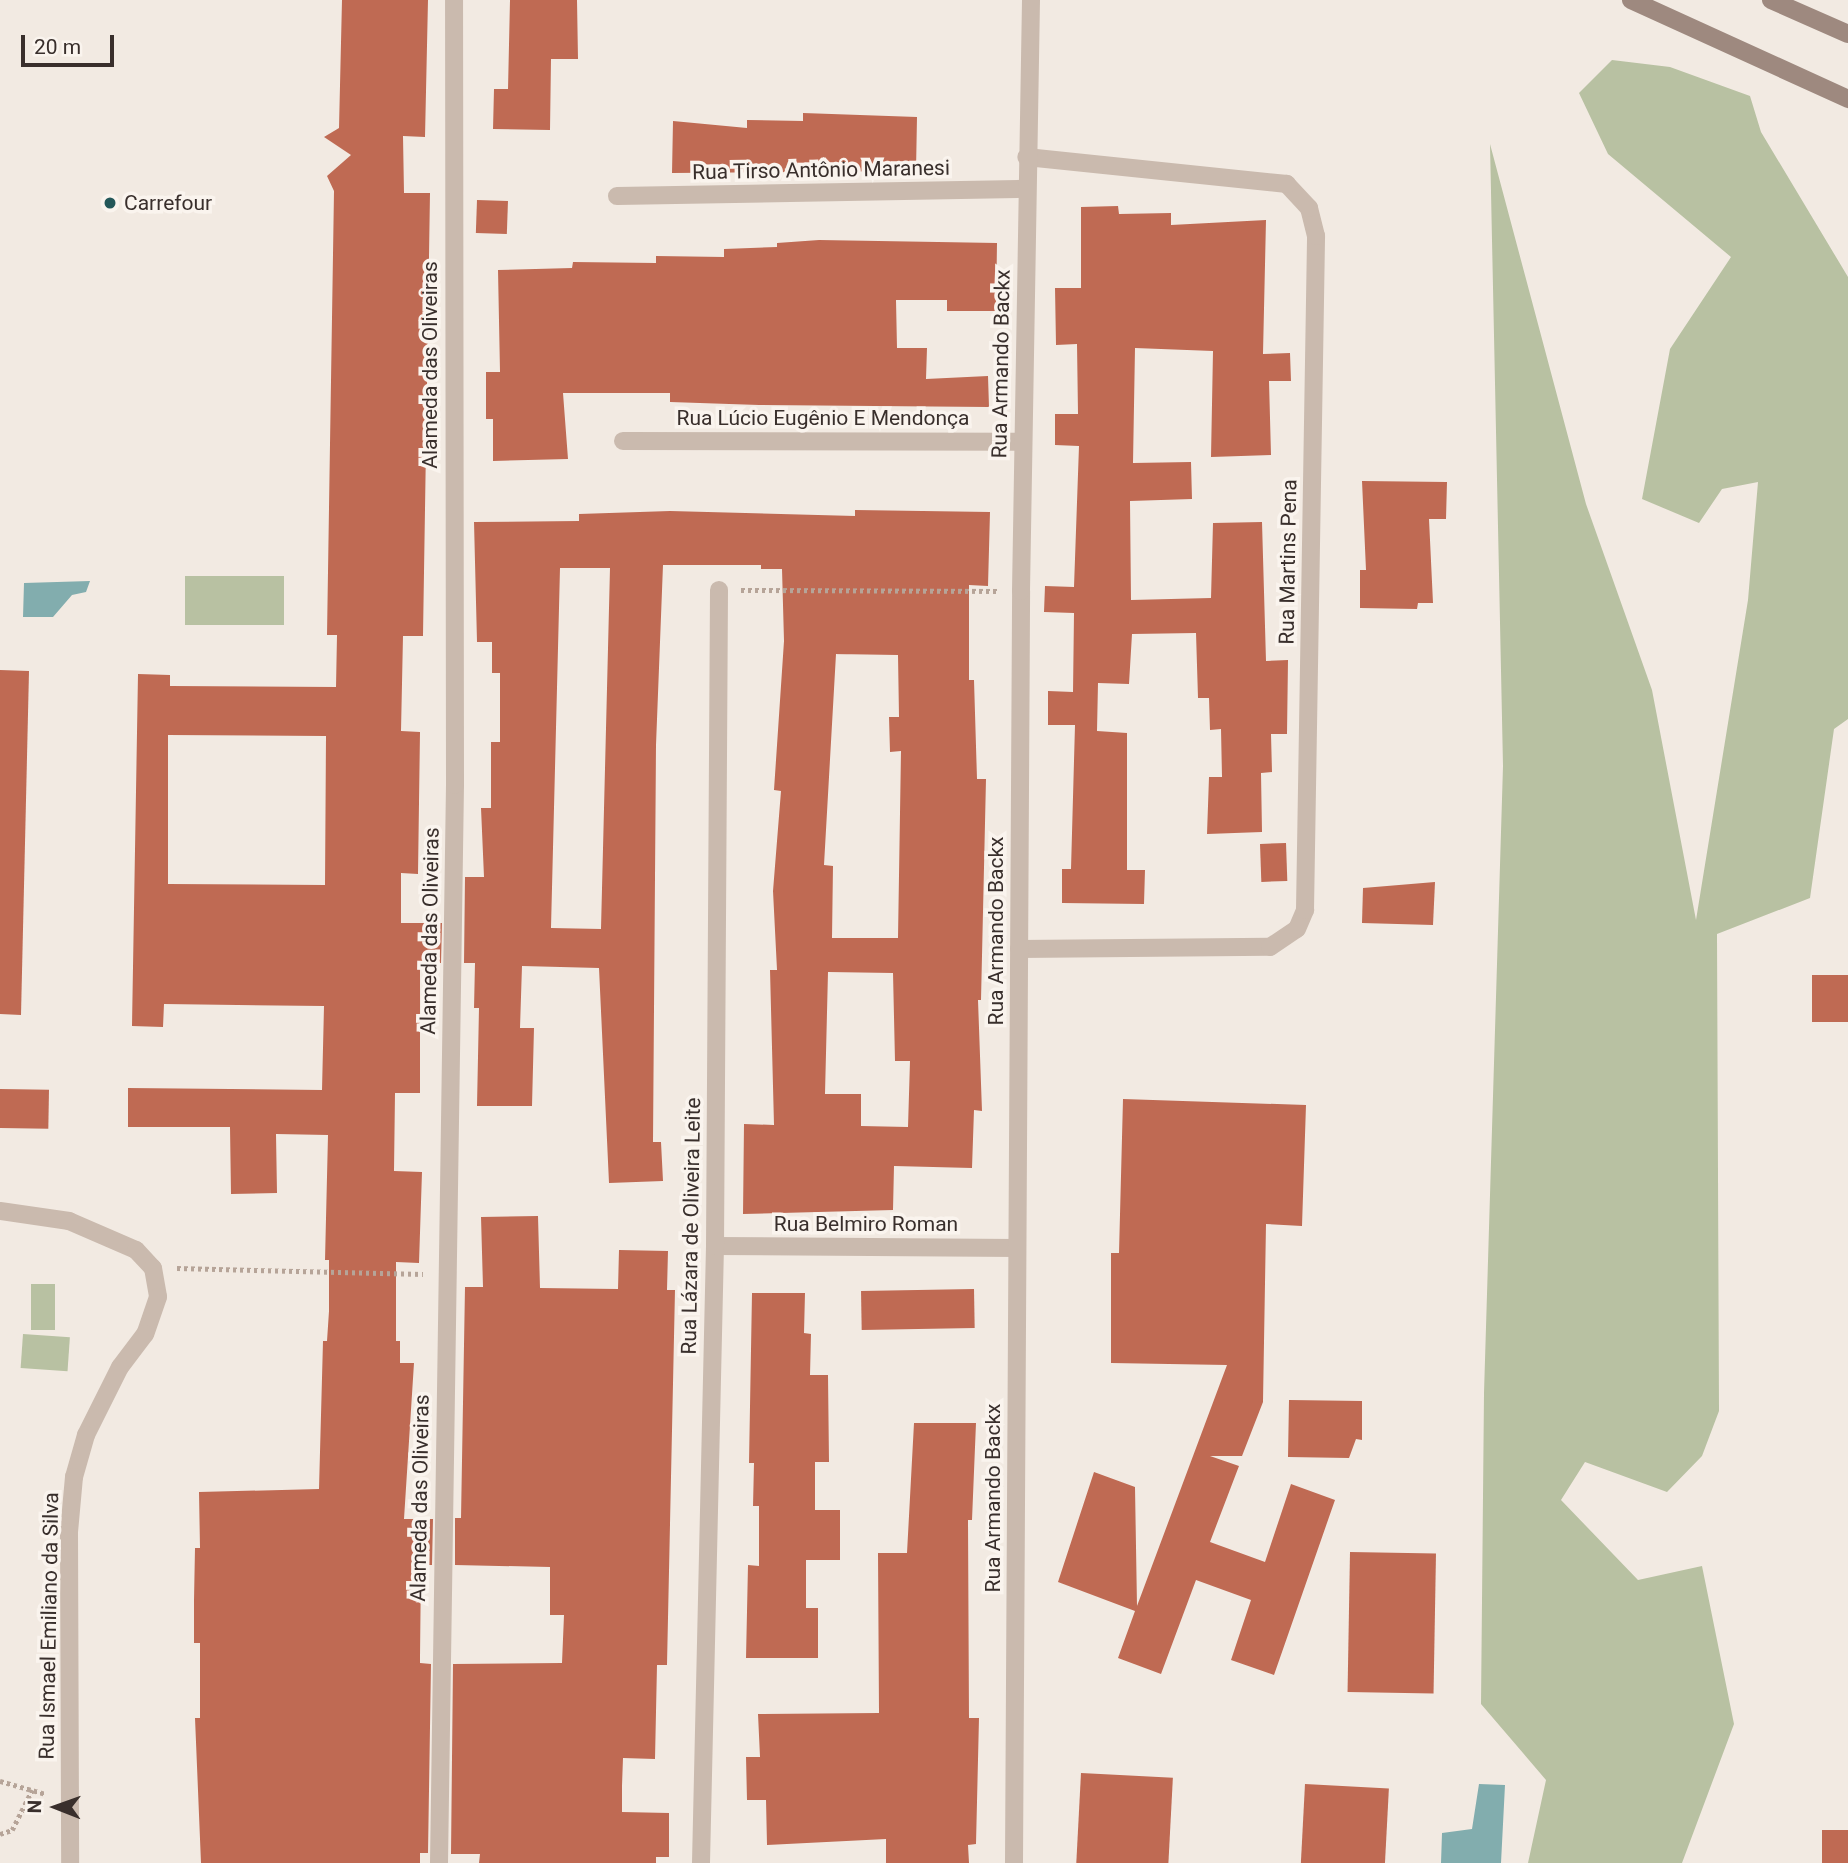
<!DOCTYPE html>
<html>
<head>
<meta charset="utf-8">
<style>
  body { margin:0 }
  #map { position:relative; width:1848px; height:1863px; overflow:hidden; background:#f2eae2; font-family:Roboto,sans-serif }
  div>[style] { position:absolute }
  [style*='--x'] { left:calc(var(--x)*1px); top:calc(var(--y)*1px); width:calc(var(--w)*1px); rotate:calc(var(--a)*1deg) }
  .green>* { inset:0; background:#b8c1a2; transform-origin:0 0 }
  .water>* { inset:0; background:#82adae }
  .building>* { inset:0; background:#bf6a53; transform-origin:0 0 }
  .path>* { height:4.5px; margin-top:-2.25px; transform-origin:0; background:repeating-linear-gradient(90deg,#b6a498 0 3.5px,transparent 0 7px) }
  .street>* { height:18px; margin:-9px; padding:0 9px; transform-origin:9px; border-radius:9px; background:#cabaae }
  .secondary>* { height:18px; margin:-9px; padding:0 9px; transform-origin:9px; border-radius:9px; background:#9e897f }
  .dots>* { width:19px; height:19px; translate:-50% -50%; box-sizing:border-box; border:4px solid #faf4ee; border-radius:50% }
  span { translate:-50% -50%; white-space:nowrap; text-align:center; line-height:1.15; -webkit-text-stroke:7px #faf4ee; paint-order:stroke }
  .street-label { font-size:21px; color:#392f2c }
  .poi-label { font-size:21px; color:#392f2c }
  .left { translate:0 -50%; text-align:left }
  .north { position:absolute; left:21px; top:1772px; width:70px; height:70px; -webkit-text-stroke:5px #faf4ee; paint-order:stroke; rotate:271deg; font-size:19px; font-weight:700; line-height:28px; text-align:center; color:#392f2c }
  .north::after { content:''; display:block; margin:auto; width:24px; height:32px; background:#392f2c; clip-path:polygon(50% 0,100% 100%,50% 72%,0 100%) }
  .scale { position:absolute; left:21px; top:35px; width:93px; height:32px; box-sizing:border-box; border:4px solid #392f2c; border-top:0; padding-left:9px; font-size:21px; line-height:24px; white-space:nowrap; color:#392f2c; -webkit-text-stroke:5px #faf4ee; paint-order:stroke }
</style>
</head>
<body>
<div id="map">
  <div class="green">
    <div style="clip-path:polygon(1612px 60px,1670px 67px,1750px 96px,1761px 132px,1848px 277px,1848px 719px,1834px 729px,1810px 898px,1717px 934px,1719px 1411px,1702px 1456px,1667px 1492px,1585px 1462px,1561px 1500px,1638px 1580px,1702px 1566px,1734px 1724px,1682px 1863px,1528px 1863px,1546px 1780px,1481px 1704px,1484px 1393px,1503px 766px,1490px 144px,1586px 504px,1652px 690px,1696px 920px,1748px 600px,1758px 482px,1722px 489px,1699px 523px,1642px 499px,1670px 349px,1731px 257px,1608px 154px,1579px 93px)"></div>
    <div style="left:185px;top:576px;width:99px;height:49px"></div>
    <div style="left:31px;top:1284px;width:24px;height:46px"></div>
    <div style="left:23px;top:1334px;width:47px;height:34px;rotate:4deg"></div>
  </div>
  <div class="water">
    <div style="clip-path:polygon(90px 581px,86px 592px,72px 595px,53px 617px,23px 617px,24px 583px)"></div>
    <div style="clip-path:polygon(1479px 1784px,1505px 1785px,1501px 1863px,1441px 1863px,1442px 1833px,1472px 1829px)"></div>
  </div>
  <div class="building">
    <div style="clip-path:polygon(evenodd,342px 0,428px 0,425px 137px,403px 136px,404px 193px,430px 193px,423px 636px,403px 636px,401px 731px,420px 732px,418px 874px,401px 873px,401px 923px,442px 923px,441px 963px,420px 963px,420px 1093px,395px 1093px,394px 1171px,422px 1172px,419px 1263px,396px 1262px,396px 1341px,400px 1341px,400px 1363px,414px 1363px,404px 1519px,433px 1519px,432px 1565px,421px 1565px,420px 1657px,420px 1663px,431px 1664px,428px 1853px,420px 1853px,420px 1863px,201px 1863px,195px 1718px,200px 1718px,200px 1643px,194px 1643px,194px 1600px,195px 1548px,200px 1548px,199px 1492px,319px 1489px,323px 1341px,327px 1341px,329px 1311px,329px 1260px,325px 1260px,328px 1135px,276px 1134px,277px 1193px,231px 1194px,230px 1127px,128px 1127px,128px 1088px,322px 1090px,324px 1006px,164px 1004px,163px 1027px,132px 1026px,138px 674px,170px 675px,170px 686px,336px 687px,337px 635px,327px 635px,334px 191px,327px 176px,351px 155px,324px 137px,339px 128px,342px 0,168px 735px,326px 736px,325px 885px,168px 884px,168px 735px)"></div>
    <div style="clip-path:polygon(510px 0,577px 0,578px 59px,551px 59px,550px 130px,493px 129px,494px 89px,508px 89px)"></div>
    <div style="clip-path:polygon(803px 113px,917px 117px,916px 171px,672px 173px,673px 121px,747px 128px,747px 120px,803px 121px)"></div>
    <div style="left:477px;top:200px;width:31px;height:33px;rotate:2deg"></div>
    <div style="clip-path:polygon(1118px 206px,1119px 214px,1171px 213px,1171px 225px,1266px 220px,1263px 354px,1290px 353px,1291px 381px,1269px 381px,1271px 455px,1211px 457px,1213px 351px,1135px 348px,1133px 463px,1191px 462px,1192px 499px,1130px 501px,1131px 600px,1211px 598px,1213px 523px,1262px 522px,1266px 661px,1288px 660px,1287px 734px,1271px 734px,1272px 772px,1261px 773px,1262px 832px,1207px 834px,1209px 777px,1222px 777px,1221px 729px,1210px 730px,1209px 698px,1198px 698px,1196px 633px,1132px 634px,1129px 684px,1098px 683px,1097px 731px,1127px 733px,1127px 870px,1145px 870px,1144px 904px,1062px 903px,1062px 869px,1071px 869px,1075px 725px,1048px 725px,1048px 691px,1073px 692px,1074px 613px,1044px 612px,1045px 586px,1074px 587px,1079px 446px,1055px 445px,1055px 414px,1078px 414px,1077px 344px,1056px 345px,1055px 288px,1081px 288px,1081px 207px)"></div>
    <div style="clip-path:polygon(819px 240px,997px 243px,996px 311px,947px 311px,947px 300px,896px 300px,897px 348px,927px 348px,926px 379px,988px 376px,989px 407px,759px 405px,670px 402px,670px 393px,563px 393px,568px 459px,493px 461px,493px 419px,486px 419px,486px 372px,500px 372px,498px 270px,572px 268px,573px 262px,656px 263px,656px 256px,724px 257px,724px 249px,777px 247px,777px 243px)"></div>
    <div style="clip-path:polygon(1362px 481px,1447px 482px,1446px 519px,1429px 519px,1433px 603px,1418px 603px,1417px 609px,1360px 608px,1360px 570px,1366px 570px)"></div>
    <div style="clip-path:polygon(evenodd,855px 510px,990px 512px,988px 586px,969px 585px,969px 680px,974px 680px,977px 779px,986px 779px,981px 1000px,978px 1000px,982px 1111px,974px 1110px,972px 1168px,894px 1166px,893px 1210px,743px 1214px,744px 1124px,774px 1125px,770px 970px,777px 970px,773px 891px,781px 791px,774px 790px,784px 641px,782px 569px,761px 569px,761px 565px,663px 565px,656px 745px,653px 1142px,661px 1142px,663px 1181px,609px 1183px,599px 968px,522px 966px,520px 1028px,534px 1028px,532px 1106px,477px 1106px,479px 1008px,474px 1008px,475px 963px,464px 963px,465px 877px,484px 877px,481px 808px,491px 808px,491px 742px,500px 742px,500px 673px,492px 673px,492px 642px,477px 642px,474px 522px,579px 521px,579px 514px,670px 511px,855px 516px,855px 510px,560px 568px,610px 568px,601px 929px,551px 928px,560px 568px,855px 510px,836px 654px,898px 655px,899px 717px,889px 717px,890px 752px,901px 751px,898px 938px,832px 938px,833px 866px,824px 865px,836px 654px,855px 510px,828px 972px,893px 973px,895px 1061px,910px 1061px,908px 1127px,861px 1126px,861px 1094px,825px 1094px,828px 972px)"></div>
    <div style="clip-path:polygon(0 670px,29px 671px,21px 1015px,0 1014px)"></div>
    <div style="left:1286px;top:843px;width:38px;height:26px;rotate:88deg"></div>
    <div style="clip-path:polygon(1435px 882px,1433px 925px,1362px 923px,1363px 888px)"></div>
    <div style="left:1848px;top:975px;width:47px;height:36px;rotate:90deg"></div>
    <div style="left:0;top:1089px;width:49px;height:39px;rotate:1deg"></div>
    <div style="clip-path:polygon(1123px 1099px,1306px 1105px,1302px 1226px,1266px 1224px,1263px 1402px,1242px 1456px,1210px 1456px,1239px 1466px,1210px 1542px,1265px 1562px,1291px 1484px,1335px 1500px,1274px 1675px,1231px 1660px,1251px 1600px,1196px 1580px,1161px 1674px,1118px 1658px,1135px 1611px,1058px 1582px,1094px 1472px,1135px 1487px,1137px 1606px,1227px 1365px,1111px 1363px,1111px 1253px,1119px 1253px)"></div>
    <div style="clip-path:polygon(538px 1216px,540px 1288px,618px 1289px,619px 1250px,668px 1251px,667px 1290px,675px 1290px,667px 1665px,657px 1665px,655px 1759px,623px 1758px,622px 1786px,622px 1812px,669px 1813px,669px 1857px,656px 1857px,656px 1863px,479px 1863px,480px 1854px,451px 1854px,453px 1664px,562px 1663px,564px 1615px,550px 1615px,550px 1567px,455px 1565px,455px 1518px,461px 1518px,465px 1287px,483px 1287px,481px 1217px)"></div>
    <div style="left:974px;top:1289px;width:39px;height:113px;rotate:89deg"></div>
    <div style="clip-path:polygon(752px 1293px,805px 1293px,804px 1333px,811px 1334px,810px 1375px,828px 1375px,829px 1462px,815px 1462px,815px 1510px,840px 1510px,840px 1560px,806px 1560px,806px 1608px,818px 1608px,818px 1658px,746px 1658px,748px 1565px,759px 1566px,759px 1506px,753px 1506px,754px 1463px,749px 1463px)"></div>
    <div style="clip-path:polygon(1289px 1400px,1362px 1401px,1362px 1440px,1356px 1439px,1349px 1458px,1288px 1457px)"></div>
    <div style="clip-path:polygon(914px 1423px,976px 1423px,972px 1520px,968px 1520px,969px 1718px,979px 1718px,976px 1844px,968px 1845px,969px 1863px,886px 1863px,886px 1839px,767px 1845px,766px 1800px,747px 1800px,746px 1757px,760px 1757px,758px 1714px,879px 1713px,878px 1553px,907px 1553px)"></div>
    <div style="left:1350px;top:1552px;width:86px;height:140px;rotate:1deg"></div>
    <div style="left:1081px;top:1773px;width:92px;height:90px;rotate:3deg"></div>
    <div style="left:1305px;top:1784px;width:84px;height:79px;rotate:3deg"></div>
    <div style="left:1848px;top:1830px;width:33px;height:26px;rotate:90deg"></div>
  </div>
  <div class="path">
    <div style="--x:741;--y:590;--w:258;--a:0.2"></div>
    <div style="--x:177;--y:1268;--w:246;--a:1.4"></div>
    <div style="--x:0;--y:1781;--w:48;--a:15.8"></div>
    <div style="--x:0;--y:1834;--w:13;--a:-18"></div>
    <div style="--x:12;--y:1830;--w:45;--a:-63.4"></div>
  </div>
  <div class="street">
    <div style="--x:617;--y:196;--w:409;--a:-1"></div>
    <div style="--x:623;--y:441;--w:400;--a:0.1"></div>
    <div style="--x:1019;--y:949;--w:251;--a:-0.5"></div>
    <div style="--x:1270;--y:947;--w:32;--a:-34"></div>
    <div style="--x:1297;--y:929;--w:21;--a:-67"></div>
    <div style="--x:1305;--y:910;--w:674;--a:-89.06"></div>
    <div style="--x:1316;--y:236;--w:29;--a:-104"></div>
    <div style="--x:1309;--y:208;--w:33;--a:-133"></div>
    <div style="--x:1287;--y:184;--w:262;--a:-174.1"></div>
    <div style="--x:0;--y:1211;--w:70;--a:8.2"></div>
    <div style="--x:69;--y:1221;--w:73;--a:23.4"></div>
    <div style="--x:136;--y:1250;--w:25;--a:47"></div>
    <div style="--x:153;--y:1268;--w:29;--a:80"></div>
    <div style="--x:158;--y:1297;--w:39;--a:109"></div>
    <div style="--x:145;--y:1334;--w:41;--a:127.1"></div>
    <div style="--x:120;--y:1367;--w:76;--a:116.6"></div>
    <div style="--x:86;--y:1435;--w:44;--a:105.9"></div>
    <div style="--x:74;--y:1477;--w:55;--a:95.2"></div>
    <div style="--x:69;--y:1532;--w:331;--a:89.8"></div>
    <div style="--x:715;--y:1246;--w:302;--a:0.4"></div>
    <div style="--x:439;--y:1863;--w:1078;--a:-89.15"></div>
    <div style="--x:455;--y:785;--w:785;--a:-90.07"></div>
    <div style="--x:701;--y:1863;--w:617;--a:-88.7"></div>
    <div style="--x:715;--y:1246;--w:656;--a:-89.65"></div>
    <div style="--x:1014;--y:1863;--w:1272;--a:-89.68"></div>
    <div style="--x:1021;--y:591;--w:591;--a:-89.03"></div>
  </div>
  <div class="secondary">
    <div style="--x:1631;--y:0;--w:239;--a:24.5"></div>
    <div style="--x:1771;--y:0;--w:84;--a:23.8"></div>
  </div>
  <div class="dots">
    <div style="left:110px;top:203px;background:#235759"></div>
  </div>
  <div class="street-label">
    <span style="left:821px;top:170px;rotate:-1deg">Rua Tirso Antônio Maranesi</span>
    <span style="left:1001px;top:364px;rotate:-89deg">Rua Armando Backx</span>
    <span style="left:430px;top:365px;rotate:-90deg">Alameda das Oliveiras</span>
    <span style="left:823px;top:418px">Rua Lúcio Eugênio E Mendonça</span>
    <span style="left:1288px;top:562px;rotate:-89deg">Rua Martins Pena</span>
    <span style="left:430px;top:931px;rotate:-89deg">Alameda das Oliveiras</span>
    <span style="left:996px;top:931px;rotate:-90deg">Rua Armando Backx</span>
    <span style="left:866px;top:1224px">Rua Belmiro Roman</span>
    <span style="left:691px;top:1226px;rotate:-89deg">Rua Lázara de Oliveira Leite</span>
    <span style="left:420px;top:1498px;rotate:-89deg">Alameda das Oliveiras</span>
    <span style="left:993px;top:1498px;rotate:-90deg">Rua Armando Backx</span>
    <span style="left:49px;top:1626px;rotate:-89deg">Rua Ismael Emiliano da Silva</span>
  </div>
  <div class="poi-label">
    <span class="left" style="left:124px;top:203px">Carrefour</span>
  </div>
  <div class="north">N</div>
  <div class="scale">20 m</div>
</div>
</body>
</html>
